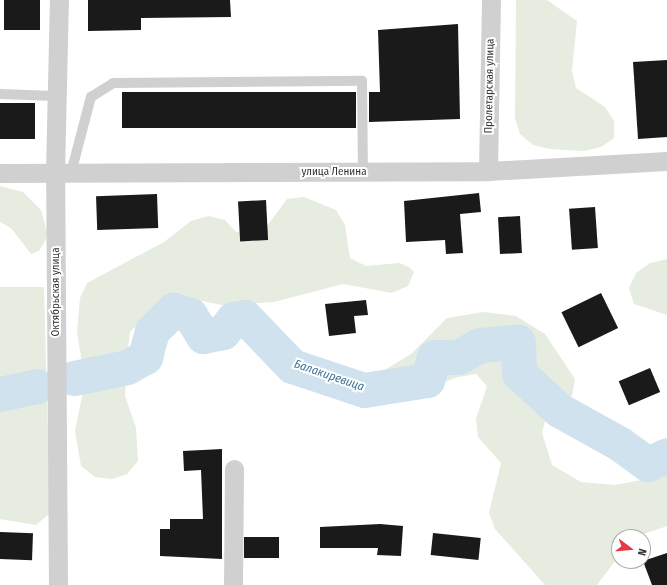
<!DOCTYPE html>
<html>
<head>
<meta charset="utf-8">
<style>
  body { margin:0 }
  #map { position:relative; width:667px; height:585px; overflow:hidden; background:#fff; font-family:"Fira Sans Condensed",sans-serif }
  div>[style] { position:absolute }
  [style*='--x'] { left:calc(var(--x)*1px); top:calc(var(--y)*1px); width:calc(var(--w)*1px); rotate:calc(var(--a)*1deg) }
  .green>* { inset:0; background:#e6ecdf }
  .river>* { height:35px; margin:-17.5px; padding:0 17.5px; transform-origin:17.5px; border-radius:17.5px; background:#cfe2ee }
  .building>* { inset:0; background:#1a1a1a; transform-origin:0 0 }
  .service>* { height:10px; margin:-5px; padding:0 5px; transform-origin:5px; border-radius:5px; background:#d0d0d0 }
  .minor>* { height:19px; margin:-9.5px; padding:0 9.5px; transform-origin:9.5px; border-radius:9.5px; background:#d0d0d0 }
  span { translate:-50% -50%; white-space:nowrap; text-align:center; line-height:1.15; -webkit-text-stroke:4px #fff; paint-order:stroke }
  .street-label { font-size:11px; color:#333 }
  .water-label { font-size:12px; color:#3f7597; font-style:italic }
  .north { position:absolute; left:611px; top:529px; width:40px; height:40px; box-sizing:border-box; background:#fff; border:1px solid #adadad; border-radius:50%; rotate:106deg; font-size:11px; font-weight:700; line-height:16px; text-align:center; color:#333 }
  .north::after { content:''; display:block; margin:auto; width:14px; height:18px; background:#e63946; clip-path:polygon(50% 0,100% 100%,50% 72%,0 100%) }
</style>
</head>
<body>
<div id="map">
  <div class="green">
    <div style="clip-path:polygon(516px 0,547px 0,577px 21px,572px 71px,576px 88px,605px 107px,614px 121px,614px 138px,601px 147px,584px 151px,550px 149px,533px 145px,520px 134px,515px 118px)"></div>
    <div style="clip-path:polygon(0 186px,23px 192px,41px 210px,48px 236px,39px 251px,31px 254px,11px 228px,0 222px)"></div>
    <div style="clip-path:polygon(304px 197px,336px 210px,345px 225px,350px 258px,366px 266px,399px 263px,409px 267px,414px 272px,408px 286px,392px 293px,343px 284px,274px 302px,222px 305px,187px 298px,154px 307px,130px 332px,128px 349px,125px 396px,136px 428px,138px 461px,127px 474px,112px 479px,95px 477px,81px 466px,75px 431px,85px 381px,77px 332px,80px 298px,87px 283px,164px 242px,191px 221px,208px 216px,225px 220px,236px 232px,253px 234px,267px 226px,287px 199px)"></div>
    <div style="clip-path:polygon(667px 259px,667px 315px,634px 304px,629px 288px,636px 273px,650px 263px)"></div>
    <div style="clip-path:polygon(0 287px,44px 287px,50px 513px,36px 525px,0 519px)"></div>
    <div style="clip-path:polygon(483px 312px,516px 316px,545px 334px,575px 379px,572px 396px,555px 402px,546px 417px,542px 433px,552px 465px,581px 482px,615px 485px,667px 475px,667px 526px,635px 537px,619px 537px,619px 556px,597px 585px,545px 585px,495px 529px,489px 513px,501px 463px,478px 437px,476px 419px,487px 386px,476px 374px,458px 377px,408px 396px,387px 388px,383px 371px,411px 354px,447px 318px)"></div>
  </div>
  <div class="river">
    <div style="--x:74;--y:378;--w:54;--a:-11.7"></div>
    <div style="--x:127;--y:367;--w:21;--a:-29"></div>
    <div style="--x:145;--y:357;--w:27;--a:-75"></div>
    <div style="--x:152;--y:331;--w:30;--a:-45"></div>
    <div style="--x:173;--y:310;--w:18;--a:16"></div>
    <div style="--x:190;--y:315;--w:25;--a:58"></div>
    <div style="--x:203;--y:336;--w:20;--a:-11"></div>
    <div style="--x:223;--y:332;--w:16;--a:-52"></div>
    <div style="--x:233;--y:319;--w:12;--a:-9"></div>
    <div style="--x:245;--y:317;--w:68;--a:46.2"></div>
    <div style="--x:292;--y:366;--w:76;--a:18.4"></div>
    <div style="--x:364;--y:390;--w:64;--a:-9"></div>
    <div style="--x:427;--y:380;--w:24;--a:-73"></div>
    <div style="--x:434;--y:357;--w:24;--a:0"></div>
    <div style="--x:458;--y:357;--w:25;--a:-29"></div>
    <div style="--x:480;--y:345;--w:38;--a:-5"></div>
    <div style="--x:518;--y:342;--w:31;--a:88"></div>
    <div style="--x:519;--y:373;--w:54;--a:42.8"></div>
    <div style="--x:559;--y:410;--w:70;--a:29.1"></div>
    <div style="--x:620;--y:444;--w:34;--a:36"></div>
    <div style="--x:648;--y:464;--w:21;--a:-25"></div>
    <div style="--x:0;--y:394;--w:38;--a:-12"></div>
  </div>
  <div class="building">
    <div style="left:4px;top:0;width:36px;height:30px"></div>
    <div style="clip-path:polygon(88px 0,230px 0,231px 17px,141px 18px,141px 30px,88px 31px)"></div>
    <div style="clip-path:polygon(458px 24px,460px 119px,369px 122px,369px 92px,380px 92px,378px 30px)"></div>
    <div style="clip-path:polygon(667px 60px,667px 137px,638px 139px,633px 62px)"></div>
    <div style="left:356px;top:92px;width:36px;height:234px;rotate:90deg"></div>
    <div style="left:0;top:103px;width:35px;height:36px"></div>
    <div style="clip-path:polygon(479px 193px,481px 212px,460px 214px,463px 253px,446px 254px,445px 240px,406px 242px,404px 201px)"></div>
    <div style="left:157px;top:194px;width:34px;height:61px;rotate:88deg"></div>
    <div style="left:266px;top:200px;width:40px;height:28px;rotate:87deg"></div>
    <div style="left:595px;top:207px;width:41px;height:26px;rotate:86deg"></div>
    <div style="left:520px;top:216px;width:37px;height:22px;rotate:87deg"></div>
    <div style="left:601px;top:293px;width:39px;height:44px;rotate:64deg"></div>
    <div style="clip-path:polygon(366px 300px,368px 315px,354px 316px,356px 333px,329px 336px,325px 304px)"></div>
    <div style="left:650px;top:368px;width:26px;height:34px;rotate:67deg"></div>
    <div style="clip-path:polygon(222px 449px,222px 559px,160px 556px,160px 529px,170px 529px,170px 519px,203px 519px,201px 470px,184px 471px,183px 451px)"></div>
    <div style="clip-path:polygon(380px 524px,403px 526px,401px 556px,377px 555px,378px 548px,320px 548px,320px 527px)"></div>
    <div style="left:0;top:532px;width:33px;height:27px;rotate:2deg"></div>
    <div style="left:433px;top:533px;width:48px;height:22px;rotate:6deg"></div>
    <div style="left:244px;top:537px;width:35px;height:21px"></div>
    <div style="clip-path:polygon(667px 553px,667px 585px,652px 585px,643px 561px)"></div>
  </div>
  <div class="service">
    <div style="--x:0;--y:94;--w:55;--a:2.1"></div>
    <div style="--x:71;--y:173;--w:79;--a:-75.3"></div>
    <div style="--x:91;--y:97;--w:26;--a:-32"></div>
    <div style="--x:113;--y:83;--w:249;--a:-0.5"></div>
    <div style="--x:362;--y:81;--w:91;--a:89.4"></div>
  </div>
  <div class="minor">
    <div style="--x:488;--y:171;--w:171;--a:-89"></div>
    <div style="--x:0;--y:173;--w:488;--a:-0.2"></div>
    <div style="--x:488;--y:171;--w:179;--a:-3.2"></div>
    <div style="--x:58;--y:585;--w:412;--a:-90.4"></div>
    <div style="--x:55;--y:173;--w:173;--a:-88.7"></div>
    <div style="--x:233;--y:585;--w:116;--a:-89.5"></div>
  </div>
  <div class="street-label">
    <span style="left:490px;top:86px;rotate:-89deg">Пролетарская улица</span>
    <span style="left:334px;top:172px">улица Ленина</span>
    <span style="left:56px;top:292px;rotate:-90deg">Октябрьская улица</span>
  </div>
  <div class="water-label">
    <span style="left:329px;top:376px;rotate:19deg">Балакиревица</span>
  </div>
  <div class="north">N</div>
</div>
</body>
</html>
